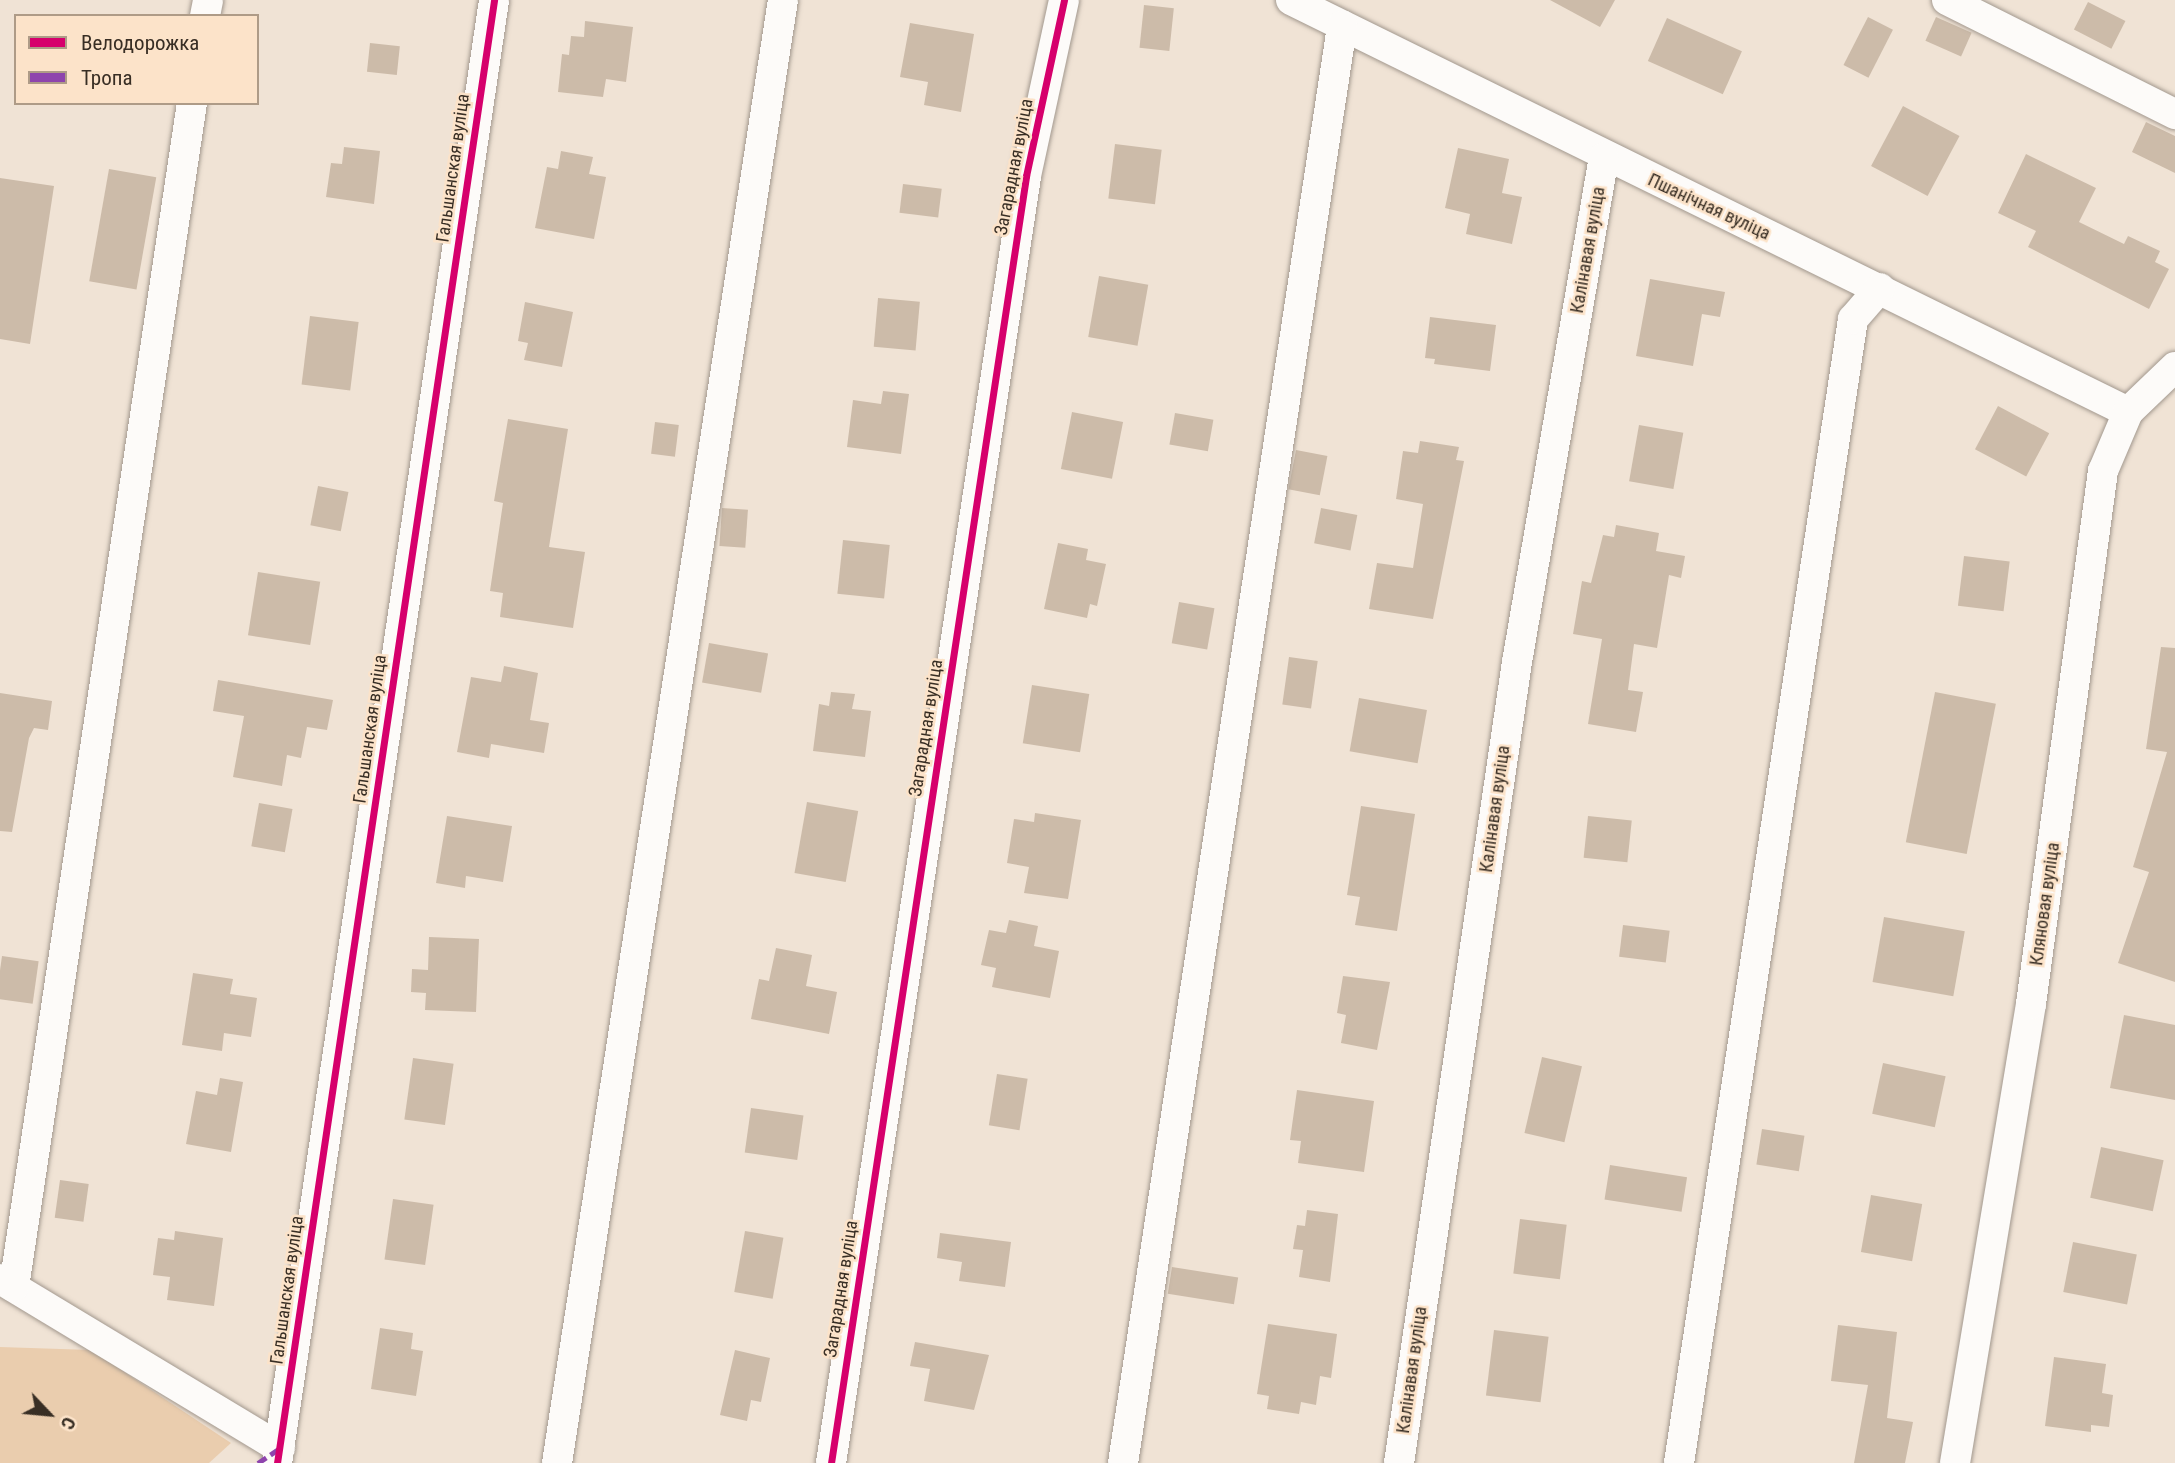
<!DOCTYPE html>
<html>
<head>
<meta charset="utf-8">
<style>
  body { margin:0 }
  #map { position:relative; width:2175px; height:1463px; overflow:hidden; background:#f0e3d5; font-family:"Roboto Condensed",sans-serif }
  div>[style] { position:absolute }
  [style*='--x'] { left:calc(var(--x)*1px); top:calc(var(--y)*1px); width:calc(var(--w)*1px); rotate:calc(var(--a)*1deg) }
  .green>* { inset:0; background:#eacdae }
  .building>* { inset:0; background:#ccbba9; transform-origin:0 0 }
  .roads { filter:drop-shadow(0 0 2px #a2988e) drop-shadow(0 0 2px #a2988e) }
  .minor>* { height:30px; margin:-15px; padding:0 15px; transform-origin:15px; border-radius:15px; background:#fdfbf9 }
  .quiet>* { height:5px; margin-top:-2.5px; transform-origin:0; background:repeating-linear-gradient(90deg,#8e44ad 0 10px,transparent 0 15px) }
  .cycleway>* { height:7px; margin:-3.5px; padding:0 3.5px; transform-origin:3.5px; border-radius:3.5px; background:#d6006c }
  span { translate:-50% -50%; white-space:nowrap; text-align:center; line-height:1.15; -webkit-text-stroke:5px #fce3c9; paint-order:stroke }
  .street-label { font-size:18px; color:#382e24 }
  .legend { position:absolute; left:14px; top:14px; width:245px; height:91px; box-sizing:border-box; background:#fce3c9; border:2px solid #ae9b87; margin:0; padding:9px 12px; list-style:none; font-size:21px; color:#382e24 }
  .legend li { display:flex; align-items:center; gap:14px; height:35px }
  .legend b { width:35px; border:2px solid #ae9b87 }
  .north { position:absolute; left:14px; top:1379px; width:70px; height:70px; -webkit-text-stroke:5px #fce3c9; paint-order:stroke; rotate:116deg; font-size:19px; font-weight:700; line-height:28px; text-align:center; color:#382e24 }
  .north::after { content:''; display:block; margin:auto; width:24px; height:32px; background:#382e24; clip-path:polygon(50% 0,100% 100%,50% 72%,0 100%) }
</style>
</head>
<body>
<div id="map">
  <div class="green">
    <div style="clip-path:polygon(0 1347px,91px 1350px,231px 1443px,209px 1463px,0 1463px)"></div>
  </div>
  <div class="building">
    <div style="clip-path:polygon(1550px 0,1615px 0,1600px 27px)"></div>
    <div style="left:2088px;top:2px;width:42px;height:31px;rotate:27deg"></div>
    <div style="left:1144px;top:5px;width:30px;height:43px;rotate:6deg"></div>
    <div style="left:1868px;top:17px;width:28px;height:54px;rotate:27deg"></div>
    <div style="left:1936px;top:17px;width:39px;height:26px;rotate:24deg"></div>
    <div style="left:1667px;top:18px;width:82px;height:47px;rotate:24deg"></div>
    <div style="clip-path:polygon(585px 21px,633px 27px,626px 82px,606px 79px,603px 97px,558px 92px,562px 54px,569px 55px,571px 36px,584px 37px)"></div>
    <div style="clip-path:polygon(910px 23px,974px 34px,961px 112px,924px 105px,928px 82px,900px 77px)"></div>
    <div style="left:370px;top:43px;width:30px;height:29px;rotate:6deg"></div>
    <div style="left:1903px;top:106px;width:64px;height:68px;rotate:28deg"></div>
    <div style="clip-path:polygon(2146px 122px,2175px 136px,2175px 173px,2132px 152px)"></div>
    <div style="left:1115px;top:144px;width:47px;height:55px;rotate:7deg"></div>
    <div style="clip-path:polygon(344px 147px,380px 151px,374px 204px,326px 197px,331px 163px,342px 164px)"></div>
    <div style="clip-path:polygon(1458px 148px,1509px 159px,1502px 193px,1522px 197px,1512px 244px,1466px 234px,1470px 214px,1445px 208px)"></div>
    <div style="clip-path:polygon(561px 151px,593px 157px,589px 174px,606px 177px,594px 239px,535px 228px,547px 167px,558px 169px)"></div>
    <div style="clip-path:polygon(2026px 154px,2096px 188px,2079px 222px,2124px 244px,2128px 236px,2160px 251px,2155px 262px,2169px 269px,2149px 309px,2028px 247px,2036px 231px,1998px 213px)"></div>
    <div style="left:109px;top:169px;width:48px;height:114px;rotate:10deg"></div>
    <div style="clip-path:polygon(0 178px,54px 186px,30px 344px,0 339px)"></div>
    <div style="left:903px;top:184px;width:39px;height:29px;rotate:7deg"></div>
    <div style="left:1099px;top:276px;width:50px;height:62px;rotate:10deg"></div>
    <div style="clip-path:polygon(1650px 279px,1725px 292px,1720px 317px,1702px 314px,1693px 366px,1636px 356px)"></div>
    <div style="left:878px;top:298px;width:42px;height:49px;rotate:5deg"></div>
    <div style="clip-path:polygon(525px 302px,573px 312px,562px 367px,524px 360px,528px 343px,518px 341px)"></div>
    <div style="left:310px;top:316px;width:49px;height:69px;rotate:7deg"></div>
    <div style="clip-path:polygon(1430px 317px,1496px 325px,1490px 371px,1434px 364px,1435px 359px,1425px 358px)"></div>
    <div style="clip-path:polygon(883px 391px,909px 394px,901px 454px,847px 447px,853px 400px,881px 404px)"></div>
    <div style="left:1998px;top:406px;width:58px;height:49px;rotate:28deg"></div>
    <div style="left:1072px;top:412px;width:52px;height:58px;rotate:11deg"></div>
    <div style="left:1175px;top:413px;width:39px;height:32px;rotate:10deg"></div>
    <div style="clip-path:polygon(508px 419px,568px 429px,549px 547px,585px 552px,573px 628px,500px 617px,503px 593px,490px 591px,503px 503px,494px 501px)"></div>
    <div style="left:655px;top:422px;width:24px;height:32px;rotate:7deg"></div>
    <div style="left:1639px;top:425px;width:45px;height:57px;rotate:10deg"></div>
    <div style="clip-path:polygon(1420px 441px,1459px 447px,1456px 460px,1464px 461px,1433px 619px,1369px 609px,1377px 563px,1413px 568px,1423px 504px,1396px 499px,1403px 451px,1418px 453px)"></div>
    <div style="left:1296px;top:450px;width:32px;height:40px;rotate:11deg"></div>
    <div style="left:318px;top:486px;width:31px;height:40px;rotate:11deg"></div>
    <div style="left:722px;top:508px;width:26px;height:38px;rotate:4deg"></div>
    <div style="left:1321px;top:508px;width:37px;height:36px;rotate:11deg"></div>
    <div style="clip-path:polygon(1616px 525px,1659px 533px,1656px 551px,1685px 556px,1681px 578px,1669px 575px,1657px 648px,1634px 644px,1628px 690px,1643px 692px,1636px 732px,1588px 724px,1602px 639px,1573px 634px,1582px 581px,1591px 583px,1603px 535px,1614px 537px)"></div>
    <div style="left:843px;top:540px;width:47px;height:54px;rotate:6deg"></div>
    <div style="clip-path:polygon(1058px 543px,1088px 549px,1086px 560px,1106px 564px,1097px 606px,1090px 604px,1087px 618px,1044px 609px)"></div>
    <div style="left:1964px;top:556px;width:46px;height:50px;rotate:7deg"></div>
    <div style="left:258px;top:572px;width:63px;height:64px;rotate:9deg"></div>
    <div style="left:1179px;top:602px;width:36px;height:42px;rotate:10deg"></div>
    <div style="left:709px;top:643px;width:60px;height:40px;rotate:10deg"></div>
    <div style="clip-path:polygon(2161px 647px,2175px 648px,2175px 982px,2118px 963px,2149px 872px,2133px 867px,2167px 752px,2146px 749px)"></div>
    <div style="left:1289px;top:657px;width:29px;height:48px;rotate:8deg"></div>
    <div style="clip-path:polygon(504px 666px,538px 673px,530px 720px,549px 723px,544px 753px,491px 744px,489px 758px,457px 752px,471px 677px,501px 682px)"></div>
    <div style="clip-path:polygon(218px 680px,333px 700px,327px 730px,307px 727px,301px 758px,287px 755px,282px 786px,233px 777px,244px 716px,213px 711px)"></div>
    <div style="left:1032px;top:685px;width:58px;height:59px;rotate:9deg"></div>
    <div style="clip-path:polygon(831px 692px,855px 694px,852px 709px,871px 711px,865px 757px,813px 751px,819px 704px,829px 706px)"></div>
    <div style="left:1935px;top:692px;width:62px;height:153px;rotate:11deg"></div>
    <div style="clip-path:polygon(0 693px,52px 701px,48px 730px,34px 728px,29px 738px,12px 832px,0 831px)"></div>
    <div style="left:1359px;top:698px;width:69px;height:54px;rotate:10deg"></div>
    <div style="left:807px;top:802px;width:52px;height:72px;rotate:10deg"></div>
    <div style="left:259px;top:803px;width:34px;height:44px;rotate:10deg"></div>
    <div style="clip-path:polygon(1361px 806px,1415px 814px,1397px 931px,1355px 925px,1360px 897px,1347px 895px)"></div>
    <div style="clip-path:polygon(1035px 813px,1081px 820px,1068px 899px,1024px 893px,1029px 867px,1007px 863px,1014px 819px,1034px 822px)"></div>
    <div style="clip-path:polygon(447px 816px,512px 826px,503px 882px,466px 876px,465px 888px,436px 883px)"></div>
    <div style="left:1588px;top:816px;width:44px;height:42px;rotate:6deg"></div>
    <div style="left:1884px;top:917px;width:82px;height:66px;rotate:10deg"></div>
    <div style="clip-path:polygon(1009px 920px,1038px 926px,1034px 946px,1059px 951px,1050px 998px,992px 987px,996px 968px,981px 965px,989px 930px,1006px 933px)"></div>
    <div style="left:1623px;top:925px;width:47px;height:32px;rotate:7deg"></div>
    <div style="clip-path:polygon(429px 937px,479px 939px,476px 1012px,425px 1010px,426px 993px,411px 992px,412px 969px,428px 970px)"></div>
    <div style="clip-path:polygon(776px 948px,812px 955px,806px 986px,837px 992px,829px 1034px,751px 1019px,759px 979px,769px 981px)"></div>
    <div style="left:2px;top:956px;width:37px;height:43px;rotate:8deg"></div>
    <div style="clip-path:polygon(193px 973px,233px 979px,230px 994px,257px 998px,251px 1037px,224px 1033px,222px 1051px,182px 1045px)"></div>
    <div style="clip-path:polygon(1343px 976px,1390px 982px,1377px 1050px,1341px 1043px,1346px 1015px,1337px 1013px)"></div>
    <div style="clip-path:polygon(2124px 1015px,2175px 1025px,2175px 1100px,2110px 1088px)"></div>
    <div style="left:1542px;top:1057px;width:41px;height:78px;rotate:13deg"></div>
    <div style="left:413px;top:1058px;width:41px;height:62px;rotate:8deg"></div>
    <div style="left:1883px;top:1063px;width:64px;height:52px;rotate:12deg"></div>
    <div style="left:997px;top:1074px;width:31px;height:52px;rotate:9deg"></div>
    <div style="clip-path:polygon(220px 1078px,243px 1082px,231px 1152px,186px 1144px,196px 1091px,217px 1095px)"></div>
    <div style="clip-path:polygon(1297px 1090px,1374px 1101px,1364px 1172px,1298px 1163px,1301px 1141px,1290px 1140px)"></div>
    <div style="left:751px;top:1108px;width:53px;height:45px;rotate:8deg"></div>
    <div style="left:1762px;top:1129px;width:43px;height:36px;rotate:9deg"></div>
    <div style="left:2101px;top:1147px;width:64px;height:52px;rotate:12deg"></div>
    <div style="left:1610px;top:1165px;width:78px;height:35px;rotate:9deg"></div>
    <div style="left:60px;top:1180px;width:29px;height:38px;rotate:8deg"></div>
    <div style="left:1871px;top:1195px;width:52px;height:58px;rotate:10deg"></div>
    <div style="left:393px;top:1199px;width:41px;height:61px;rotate:8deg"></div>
    <div style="clip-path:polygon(1307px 1210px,1338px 1214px,1330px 1282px,1299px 1277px,1303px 1250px,1293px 1249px,1297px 1225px,1305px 1226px)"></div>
    <div style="left:1520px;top:1219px;width:47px;height:55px;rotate:7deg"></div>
    <div style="clip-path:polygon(175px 1231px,223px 1238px,214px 1306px,167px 1300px,170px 1277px,153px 1275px,158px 1238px,174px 1240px)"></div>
    <div style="left:745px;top:1231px;width:39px;height:62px;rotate:10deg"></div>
    <div style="clip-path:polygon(940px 1233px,1011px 1242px,1005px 1287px,959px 1281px,962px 1262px,937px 1258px)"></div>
    <div style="left:2073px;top:1242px;width:65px;height:51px;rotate:11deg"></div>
    <div style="left:1172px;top:1267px;width:67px;height:27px;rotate:9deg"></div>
    <div style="clip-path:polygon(1268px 1324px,1337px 1334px,1331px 1378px,1320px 1376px,1316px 1405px,1301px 1402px,1299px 1414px,1267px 1409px,1269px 1396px,1257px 1394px)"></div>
    <div style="clip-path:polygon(1838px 1325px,1897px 1332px,1887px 1418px,1913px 1422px,1905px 1463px,1854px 1463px,1868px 1385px,1831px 1381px)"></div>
    <div style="clip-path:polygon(380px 1328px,413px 1333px,411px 1349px,423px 1351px,416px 1396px,371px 1389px)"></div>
    <div style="left:1494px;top:1330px;width:55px;height:66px;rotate:7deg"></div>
    <div style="clip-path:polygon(915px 1342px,989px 1355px,974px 1410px,924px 1401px,930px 1369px,910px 1366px)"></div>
    <div style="clip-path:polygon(735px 1350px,770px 1358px,761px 1402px,751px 1400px,747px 1421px,720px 1415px)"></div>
    <div style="clip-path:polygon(2054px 1357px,2106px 1364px,2102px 1393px,2113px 1395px,2109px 1427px,2091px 1425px,2091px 1432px,2045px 1426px)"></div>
  </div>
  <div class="roads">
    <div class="minor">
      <div style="--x:1291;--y:0;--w:933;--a:26.21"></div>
      <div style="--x:1947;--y:0;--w:255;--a:26.6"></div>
      <div style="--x:205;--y:16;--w:16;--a:-79"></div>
      <div style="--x:0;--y:1279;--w:327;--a:31.1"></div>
      <div style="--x:14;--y:1287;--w:1197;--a:-81.45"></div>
      <div style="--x:277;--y:1463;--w:1479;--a:-81.56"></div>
      <div style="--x:557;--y:1463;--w:1480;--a:-81.22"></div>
      <div style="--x:831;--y:1463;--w:1302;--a:-81.38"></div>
      <div style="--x:1026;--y:176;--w:180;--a:-77.8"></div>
      <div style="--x:1123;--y:1463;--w:1454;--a:-81.33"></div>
      <div style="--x:1399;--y:1463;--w:810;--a:-81.62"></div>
      <div style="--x:1517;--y:662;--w:512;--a:-80.23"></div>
      <div style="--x:1679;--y:1463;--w:1157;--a:-81.35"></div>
      <div style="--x:1853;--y:319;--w:41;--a:-48.9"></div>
      <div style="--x:1955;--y:1463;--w:465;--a:-80.6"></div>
      <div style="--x:2031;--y:1004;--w:538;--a:-82.31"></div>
      <div style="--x:2103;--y:471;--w:64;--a:-67"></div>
      <div style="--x:2128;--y:412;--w:65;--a:-43.8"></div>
    </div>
  </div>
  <div class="quiet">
    <div style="--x:258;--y:1463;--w:27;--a:-34"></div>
  </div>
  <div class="cycleway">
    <div style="--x:277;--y:1463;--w:1479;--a:-81.56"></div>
    <div style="--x:831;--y:1463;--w:1302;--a:-81.38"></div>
    <div style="--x:1026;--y:176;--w:180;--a:-77.8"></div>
  </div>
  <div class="street-label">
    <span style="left:1014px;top:167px;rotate:-79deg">Загарадная вуліца</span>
    <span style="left:453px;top:168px;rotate:-82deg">Гальшанская вуліца</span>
    <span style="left:1709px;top:207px;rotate:25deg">Пшанічная вуліца</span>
    <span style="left:1588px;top:250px;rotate:-80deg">Калінавая вуліца</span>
    <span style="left:926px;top:728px;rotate:-81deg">Загарадная вуліца</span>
    <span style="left:370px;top:729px;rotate:-82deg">Гальшанская вуліца</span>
    <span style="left:1495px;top:809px;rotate:-82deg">Калінавая вуліца</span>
    <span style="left:2045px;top:904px;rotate:-82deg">Кляновая вуліца</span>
    <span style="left:841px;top:1289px;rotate:-81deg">Загарадная вуліца</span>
    <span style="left:287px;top:1290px;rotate:-82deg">Гальшанская вуліца</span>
    <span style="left:1412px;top:1370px;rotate:-82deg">Калінавая вуліца</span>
  </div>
  <ul class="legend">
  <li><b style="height:9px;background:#d6006c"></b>Велодорожка</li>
  <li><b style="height:9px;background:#8e44ad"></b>Тропа</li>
  </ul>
  <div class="north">С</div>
</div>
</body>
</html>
